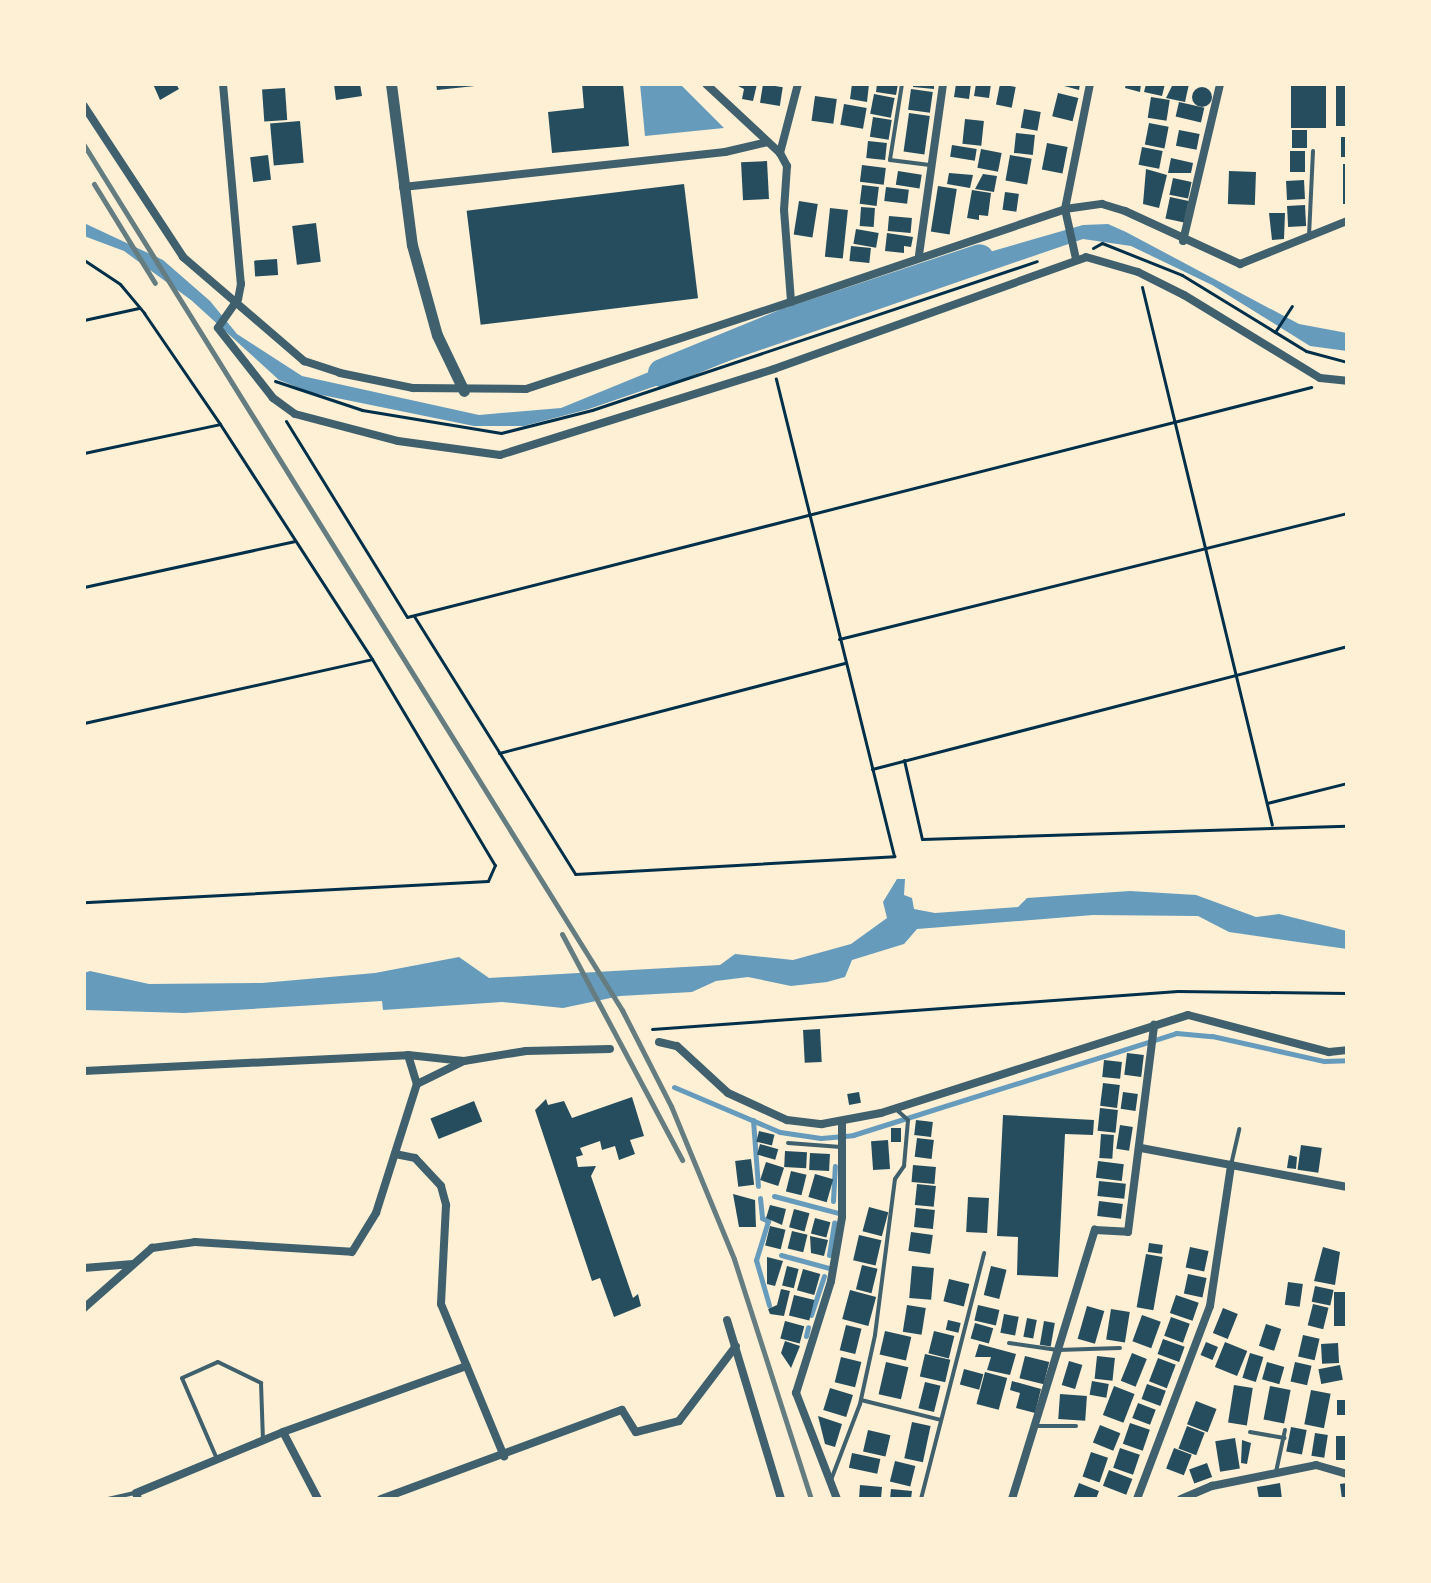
<!DOCTYPE html>
<html>
<head>
<meta charset="utf-8">
<style>
  body { margin:0 }
  #map { position:relative; width:1431px; height:1583px; overflow:hidden; background:#fdf0d5; font-family:"Roboto Condensed",sans-serif }
  div>[style] { position:absolute }
  [style*='--x'] { left:calc(var(--x)*1px); top:calc(var(--y)*1px); width:calc(var(--w)*1px); rotate:calc(var(--a)*1deg) }
  .water>* { inset:0; background:#669bbc }
  .stream>* { height:5px; margin:-2.5px; padding:0 2.5px; transform-origin:2.5px; border-radius:2.5px; background:#669bbc }
  .river>* { height:28px; margin:-14px; padding:0 14px; transform-origin:14px; border-radius:14px; background:#669bbc }
  .building>* { inset:0; background:#264d5e; transform-origin:0 0 }
  .round { border-radius:50% }
  .path>* { height:3px; margin:-1.5px; padding:0 1.5px; transform-origin:1.5px; border-radius:1.5px; background:#003049 }
  .service>* { height:4px; margin:-2px; padding:0 2px; transform-origin:2px; border-radius:2px; background:#3f606c }
  .minor>* { height:8px; margin:-4px; padding:0 4px; transform-origin:4px; border-radius:4px; background:#3f606c }
  .tertiary>* { height:11px; margin:-5.5px; padding:0 5.5px; transform-origin:5.5px; border-radius:5.5px; background:#3f606c }
  .rail>* { height:5px; margin:-2.5px; padding:0 2.5px; transform-origin:2.5px; border-radius:2.5px; background:#657d81 }
  span { translate:-50% -50%; white-space:nowrap; text-align:center; line-height:1.15; -webkit-text-stroke:6px #fdf0d5; paint-order:stroke }
  .frame { position:absolute; inset:0; border:86px solid #fdf0d5; pointer-events:none }
</style>
</head>
<body>
<div id="map">
  <div class="water">
    <div style="clip-path:polygon(640px 84px,680px 84px,724px 128px,645px 136px)"></div>
    <div style="clip-path:polygon(84px 223px,163px 260px,210px 301px,237px 334px,302px 376px,479px 415px,561px 408px,666px 365px,699px 361px,791px 328px,935px 275px,955px 262px,1083px 225px,1108px 224px,1126px 232px,1299px 324px,1347px 333px,1347px 351px,1310px 346px,1212px 285px,1131px 246px,1083px 239px,589px 409px,524px 426px,474px 426px,312px 393px,279px 380px,191px 300px,124px 251px,84px 236px)"></div>
    <div style="clip-path:polygon(897px 879px,905px 879px,904px 895px,912px 898px,914px 909px,935px 913px,1018px 907px,1027px 898px,1130px 891px,1196px 895px,1256px 917px,1279px 914px,1347px 931px,1347px 949px,1229px 932px,1198px 916px,1093px 915px,917px 929px,904px 944px,852px 960px,845px 977px,827px 982px,791px 986px,748px 977px,716px 981px,692px 992px,620px 996px,563px 1008px,502px 1002px,383px 1010px,382px 1001px,184px 1013px,84px 1010px,84px 973px,90px 971px,149px 984px,262px 983px,375px 973px,459px 957px,489px 978px,720px 965px,735px 954px,793px 960px,851px 944px,887px 918px,883px 902px)"></div>
  </div>
  <div class="stream">
    <div style="--x:674;--y:1087;--w:115;--a:23"></div>
    <div style="--x:780;--y:1132;--w:41;--a:8.3"></div>
    <div style="--x:821;--y:1138;--w:32;--a:-5"></div>
    <div style="--x:853;--y:1135;--w:339;--a:-17.5"></div>
    <div style="--x:1176;--y:1033;--w:36;--a:5"></div>
    <div style="--x:1212;--y:1036;--w:115;--a:12.6"></div>
    <div style="--x:1324;--y:1061;--w:23;--a:-2"></div>
    <div style="--x:753;--y:1120;--w:66;--a:85.7"></div>
    <div style="--x:774;--y:1196;--w:70;--a:14.8"></div>
    <div style="--x:760;--y:1198;--w:20;--a:84"></div>
    <div style="--x:762;--y:1218;--w:7;--a:27"></div>
    <div style="--x:768;--y:1221;--w:41;--a:107.1"></div>
    <div style="--x:756;--y:1260;--w:47;--a:73.9"></div>
    <div style="--x:833;--y:1201;--w:35;--a:-87"></div>
    <div style="--x:781;--y:1255;--w:54;--a:15.1"></div>
    <div style="--x:829;--y:1255;--w:33;--a:-81"></div>
    <div style="--x:811;--y:1315;--w:41;--a:-71.6"></div>
    <div style="--x:806;--y:1336;--w:9;--a:-77"></div>
  </div>
  <div class="river">
    <div style="--x:662;--y:373;--w:135;--a:-22.2"></div>
    <div style="--x:787;--y:322;--w:203;--a:-18.3"></div>
  </div>
  <div class="building">
    <div style="clip-path:polygon(153px 84px,176px 84px,179px 89px,160px 100px)"></div>
    <div style="clip-path:polygon(334px 84px,360px 84px,362px 96px,336px 100px)"></div>
    <div style="clip-path:polygon(436px 84px,475px 84px,475px 86px,437px 90px)"></div>
    <div style="clip-path:polygon(582px 84px,623px 84px,629px 146px,552px 153px,548px 112px,584px 108px)"></div>
    <div style="clip-path:polygon(734px 84px,757px 84px,753px 101px,742px 99px,744px 89px)"></div>
    <div style="left:763px;top:84px;width:20px;height:19px;rotate:9deg"></div>
    <div style="clip-path:polygon(852px 84px,869px 84px,867px 102px,850px 99px)"></div>
    <div style="clip-path:polygon(877px 84px,898px 84px,896px 95px,876px 92px)"></div>
    <div style="clip-path:polygon(913px 84px,934px 84px,934px 89px,913px 87px)"></div>
    <div style="clip-path:polygon(956px 84px,971px 84px,969px 99px,954px 97px)"></div>
    <div style="clip-path:polygon(976px 84px,991px 84px,989px 98px,974px 96px)"></div>
    <div style="left:1000px;top:84px;width:16px;height:21px;rotate:11deg"></div>
    <div style="clip-path:polygon(1057px 84px,1080px 84px,1079px 90px)"></div>
    <div style="clip-path:polygon(1126px 84px,1141px 84px,1140px 92px,1125px 88px)"></div>
    <div style="clip-path:polygon(1146px 84px,1165px 84px,1162px 96px,1144px 92px)"></div>
    <div style="clip-path:polygon(1173px 84px,1189px 84px,1185px 102px,1166px 98px)"></div>
    <div style="left:1291px;top:84px;width:35px;height:44px"></div>
    <div style="left:1336px;top:84px;width:11px;height:42px"></div>
    <div class="round" style="left:1192px;top:87px;width:20px;height:20px"></div>
    <div style="left:285px;top:88px;width:32px;height:23px;rotate:86deg"></div>
    <div style="left:911px;top:89px;width:22px;height:21px;rotate:8deg"></div>
    <div style="left:1058px;top:93px;width:21px;height:24px;rotate:14deg"></div>
    <div style="left:874px;top:94px;width:21px;height:20px;rotate:11deg"></div>
    <div style="left:815px;top:96px;width:22px;height:25px;rotate:8deg"></div>
    <div style="left:1151px;top:97px;width:19px;height:21px;rotate:9deg"></div>
    <div style="left:1179px;top:102px;width:26px;height:15px;rotate:13deg"></div>
    <div style="left:844px;top:104px;width:23px;height:21px;rotate:10deg"></div>
    <div style="left:1024px;top:109px;width:17px;height:19px;rotate:10deg"></div>
    <div style="left:909px;top:113px;width:21px;height:39px;rotate:8deg"></div>
    <div style="left:873px;top:117px;width:19px;height:20px;rotate:9deg"></div>
    <div style="left:965px;top:119px;width:19px;height:25px;rotate:6deg"></div>
    <div style="left:300px;top:121px;width:42px;height:30px;rotate:85deg"></div>
    <div style="left:1149px;top:123px;width:20px;height:22px;rotate:11deg"></div>
    <div style="left:1179px;top:130px;width:21px;height:16px;rotate:11deg"></div>
    <div style="left:1292px;top:130px;width:15px;height:18px"></div>
    <div style="left:1016px;top:133px;width:19px;height:20px;rotate:6deg"></div>
    <div style="left:1341px;top:137px;width:6px;height:20px"></div>
    <div style="left:868px;top:141px;width:19px;height:17px;rotate:6deg"></div>
    <div style="left:1047px;top:143px;width:21px;height:27px;rotate:11deg"></div>
    <div style="left:952px;top:145px;width:25px;height:12px;rotate:9deg"></div>
    <div style="left:1142px;top:147px;width:21px;height:18px;rotate:11deg"></div>
    <div style="left:981px;top:149px;width:21px;height:19px;rotate:11deg"></div>
    <div style="left:1290px;top:151px;width:15px;height:21px"></div>
    <div style="left:268px;top:155px;width:25px;height:18px;rotate:83deg"></div>
    <div style="left:1010px;top:155px;width:22px;height:26px;rotate:10deg"></div>
    <div style="clip-path:polygon(1171px 158px,1193px 163px,1191px 173px,1168px 173px)"></div>
    <div style="left:767px;top:161px;width:38px;height:26px;rotate:87deg"></div>
    <div style="left:1343px;top:164px;width:4px;height:40px"></div>
    <div style="left:862px;top:165px;width:24px;height:17px;rotate:7deg"></div>
    <div style="clip-path:polygon(1146px 169px,1167px 175px,1159px 208px,1143px 204px)"></div>
    <div style="left:898px;top:171px;width:24px;height:14px;rotate:9deg"></div>
    <div style="left:1229px;top:171px;width:27px;height:33px;rotate:2deg"></div>
    <div style="clip-path:polygon(949px 173px,973px 175px,970px 188px,947px 184px)"></div>
    <div style="clip-path:polygon(983px 174px,997px 176px,994px 192px,975px 189px)"></div>
    <div style="left:1173px;top:178px;width:19px;height:17px;rotate:12deg"></div>
    <div style="left:1304px;top:180px;width:19px;height:18px;rotate:87deg"></div>
    <div style="left:684px;top:184px;width:115px;height:219px;rotate:83deg"></div>
    <div style="left:862px;top:185px;width:17px;height:19px;rotate:7deg"></div>
    <div style="left:938px;top:186px;width:19px;height:46px;rotate:9deg"></div>
    <div style="left:886px;top:187px;width:23px;height:14px;rotate:7deg"></div>
    <div style="clip-path:polygon(972px 190px,991px 193px,988px 216px,979px 215px,979px 220px,967px 218px)"></div>
    <div style="left:1005px;top:192px;width:14px;height:18px;rotate:8deg"></div>
    <div style="left:1170px;top:197px;width:19px;height:22px;rotate:12deg"></div>
    <div style="left:799px;top:201px;width:19px;height:34px;rotate:9deg"></div>
    <div style="left:1305px;top:205px;width:21px;height:18px;rotate:87deg"></div>
    <div style="left:861px;top:207px;width:14px;height:19px;rotate:4deg"></div>
    <div style="left:830px;top:208px;width:18px;height:49px;rotate:6deg"></div>
    <div style="clip-path:polygon(1269px 213px,1285px 213px,1284px 239px,1272px 240px)"></div>
    <div style="left:889px;top:216px;width:23px;height:15px;rotate:5deg"></div>
    <div style="left:316px;top:223px;width:39px;height:24px;rotate:83deg"></div>
    <div style="left:856px;top:229px;width:23px;height:15px;rotate:10deg"></div>
    <div style="clip-path:polygon(887px 233px,913px 237px,911px 247px,904px 246px,904px 253px,885px 251px)"></div>
    <div style="left:851px;top:246px;width:20px;height:15px;rotate:6deg"></div>
    <div style="left:277px;top:259px;width:16px;height:23px;rotate:86deg"></div>
    <div style="left:820px;top:1029px;width:33px;height:17px;rotate:87deg"></div>
    <div style="left:1127px;top:1053px;width:17px;height:22px;rotate:7deg"></div>
    <div style="left:1104px;top:1060px;width:18px;height:17px;rotate:6deg"></div>
    <div style="left:1103px;top:1083px;width:17px;height:23px;rotate:7deg"></div>
    <div style="left:859px;top:1092px;width:11px;height:12px;rotate:80deg"></div>
    <div style="left:1123px;top:1092px;width:15px;height:17px;rotate:8deg"></div>
    <div style="clip-path:polygon(632px 1097px,644px 1136px,630px 1140px,635px 1154px,619px 1160px,615px 1146px,602px 1150px,600px 1141px,580px 1148px,583px 1155px,576px 1157px,578px 1167px,596px 1166px,591px 1176px,633px 1298px,638px 1294px,641px 1306px,614px 1317px,600px 1278px,592px 1281px,535px 1110px,546px 1099px,548px 1105px,564px 1101px,572px 1118px)"></div>
    <div style="left:474px;top:1101px;width:22px;height:47px;rotate:68deg"></div>
    <div style="left:1100px;top:1108px;width:18px;height:23px;rotate:6deg"></div>
    <div style="clip-path:polygon(1003px 1115px,1094px 1120px,1093px 1135px,1065px 1134px,1058px 1277px,1017px 1275px,1018px 1237px,997px 1236px)"></div>
    <div style="left:916px;top:1120px;width:17px;height:15px;rotate:7deg"></div>
    <div style="left:1120px;top:1125px;width:13px;height:24px;rotate:9deg"></div>
    <div style="left:891px;top:1128px;width:10px;height:14px"></div>
    <div style="left:759px;top:1131px;width:16px;height:11px;rotate:14deg"></div>
    <div style="left:1101px;top:1134px;width:13px;height:24px;rotate:4deg"></div>
    <div style="left:917px;top:1138px;width:17px;height:19px;rotate:7deg"></div>
    <div style="left:888px;top:1140px;width:29px;height:17px;rotate:86deg"></div>
    <div style="left:760px;top:1144px;width:19px;height:11px;rotate:16deg"></div>
    <div style="left:1301px;top:1145px;width:21px;height:25px;rotate:8deg"></div>
    <div style="left:785px;top:1151px;width:22px;height:16px;rotate:3deg"></div>
    <div style="left:810px;top:1153px;width:20px;height:17px;rotate:3deg"></div>
    <div style="clip-path:polygon(1289px 1155px,1297px 1157px,1296px 1169px,1287px 1168px)"></div>
    <div style="left:751px;top:1159px;width:26px;height:16px;rotate:83deg"></div>
    <div style="left:1098px;top:1161px;width:26px;height:17px;rotate:7deg"></div>
    <div style="left:766px;top:1162px;width:19px;height:19px;rotate:18deg"></div>
    <div style="left:913px;top:1165px;width:23px;height:17px;rotate:5deg"></div>
    <div style="left:791px;top:1171px;width:16px;height:21px;rotate:14deg"></div>
    <div style="left:815px;top:1174px;width:19px;height:24px;rotate:16deg"></div>
    <div style="left:1099px;top:1181px;width:27px;height:15px;rotate:6deg"></div>
    <div style="left:917px;top:1184px;width:19px;height:21px;rotate:6deg"></div>
    <div style="clip-path:polygon(733px 1194px,755px 1200px,756px 1227px,739px 1227px)"></div>
    <div style="left:968px;top:1197px;width:21px;height:35px;rotate:3deg"></div>
    <div style="left:1099px;top:1201px;width:24px;height:15px;rotate:7deg"></div>
    <div style="clip-path:polygon(770px 1205px,786px 1209px,782px 1225px,766px 1218px)"></div>
    <div style="left:869px;top:1207px;width:20px;height:25px;rotate:15deg"></div>
    <div style="left:916px;top:1208px;width:19px;height:19px;rotate:6deg"></div>
    <div style="left:794px;top:1209px;width:16px;height:19px;rotate:15deg"></div>
    <div style="left:815px;top:1218px;width:16px;height:16px;rotate:15deg"></div>
    <div style="left:770px;top:1226px;width:16px;height:20px;rotate:14deg"></div>
    <div style="left:792px;top:1231px;width:16px;height:18px;rotate:14deg"></div>
    <div style="left:911px;top:1232px;width:22px;height:19px;rotate:8deg"></div>
    <div style="left:859px;top:1235px;width:23px;height:26px;rotate:13deg"></div>
    <div style="clip-path:polygon(810px 1236px,828px 1240px,824px 1256px,811px 1253px)"></div>
    <div style="left:1149px;top:1243px;width:14px;height:9px;rotate:8deg"></div>
    <div style="left:1190px;top:1247px;width:19px;height:21px;rotate:12deg"></div>
    <div style="clip-path:polygon(1323px 1247px,1340px 1252px,1335px 1285px,1314px 1281px)"></div>
    <div style="left:1146px;top:1254px;width:17px;height:54px;rotate:10deg"></div>
    <div style="clip-path:polygon(767px 1257px,783px 1261px,775px 1286px,767px 1284px)"></div>
    <div style="left:862px;top:1265px;width:16px;height:25px;rotate:14deg"></div>
    <div style="left:787px;top:1266px;width:12px;height:20px;rotate:14deg"></div>
    <div style="left:912px;top:1266px;width:22px;height:32px;rotate:5deg"></div>
    <div style="left:991px;top:1266px;width:16px;height:30px;rotate:14deg"></div>
    <div style="left:803px;top:1269px;width:18px;height:22px;rotate:16deg"></div>
    <div style="left:1188px;top:1274px;width:19px;height:20px;rotate:12deg"></div>
    <div style="left:949px;top:1279px;width:21px;height:23px;rotate:14deg"></div>
    <div style="left:1288px;top:1282px;width:15px;height:23px;rotate:8deg"></div>
    <div style="left:1315px;top:1286px;width:19px;height:16px;rotate:12deg"></div>
    <div style="clip-path:polygon(781px 1289px,790px 1291px,784px 1316px,770px 1314px,768px 1309px,777px 1305px)"></div>
    <div style="left:850px;top:1290px;width:27px;height:30px;rotate:15deg"></div>
    <div style="left:1347px;top:1292px;width:34px;height:13px;rotate:90deg"></div>
    <div style="left:794px;top:1295px;width:21px;height:21px;rotate:14deg"></div>
    <div style="left:1176px;top:1295px;width:24px;height:19px;rotate:19deg"></div>
    <div style="left:1313px;top:1304px;width:16px;height:22px;rotate:14deg"></div>
    <div style="left:907px;top:1305px;width:19px;height:27px;rotate:9deg"></div>
    <div style="left:978px;top:1305px;width:22px;height:16px;rotate:13deg"></div>
    <div style="left:1087px;top:1306px;width:18px;height:34px;rotate:16deg"></div>
    <div style="left:1223px;top:1308px;width:16px;height:27px;rotate:22deg"></div>
    <div style="left:1111px;top:1309px;width:19px;height:31px;rotate:9deg"></div>
    <div style="left:1004px;top:1314px;width:15px;height:19px;rotate:11deg"></div>
    <div style="left:1142px;top:1315px;width:20px;height:28px;rotate:20deg"></div>
    <div style="left:1171px;top:1317px;width:20px;height:20px;rotate:20deg"></div>
    <div style="left:1027px;top:1318px;width:10px;height:19px;rotate:11deg"></div>
    <div style="left:948px;top:1320px;width:13px;height:10px;rotate:13deg"></div>
    <div style="left:785px;top:1321px;width:20px;height:18px;rotate:15deg"></div>
    <div style="left:1044px;top:1321px;width:11px;height:24px;rotate:10deg"></div>
    <div style="left:975px;top:1323px;width:19px;height:16px;rotate:16deg"></div>
    <div style="left:1266px;top:1324px;width:16px;height:23px;rotate:18deg"></div>
    <div style="left:846px;top:1325px;width:16px;height:26px;rotate:14deg"></div>
    <div style="left:885px;top:1331px;width:27px;height:24px;rotate:13deg"></div>
    <div style="left:934px;top:1331px;width:21px;height:23px;rotate:14deg"></div>
    <div style="left:1303px;top:1335px;width:17px;height:22px;rotate:13deg"></div>
    <div style="left:1163px;top:1339px;width:23px;height:16px;rotate:20deg"></div>
    <div style="clip-path:polygon(785px 1341px,800px 1346px,791px 1368px,781px 1353px)"></div>
    <div style="left:1206px;top:1342px;width:13px;height:14px;rotate:23deg"></div>
    <div style="left:1225px;top:1342px;width:24px;height:27px;rotate:22deg"></div>
    <div style="left:1338px;top:1343px;width:20px;height:17px;rotate:87deg"></div>
    <div style="clip-path:polygon(979px 1344px,1016px 1354px,1010px 1375px,987px 1370px,991px 1357px,975px 1357px)"></div>
    <div style="left:1132px;top:1353px;width:16px;height:30px;rotate:22deg"></div>
    <div style="left:1250px;top:1353px;width:14px;height:26px;rotate:17deg"></div>
    <div style="left:925px;top:1354px;width:26px;height:23px;rotate:13deg"></div>
    <div style="left:1025px;top:1356px;width:25px;height:23px;rotate:14deg"></div>
    <div style="left:1097px;top:1356px;width:18px;height:23px;rotate:6deg"></div>
    <div style="left:841px;top:1357px;width:21px;height:26px;rotate:14deg"></div>
    <div style="left:1158px;top:1358px;width:19px;height:25px;rotate:21deg"></div>
    <div style="left:1069px;top:1361px;width:14px;height:25px;rotate:17deg"></div>
    <div style="left:886px;top:1362px;width:23px;height:33px;rotate:13deg"></div>
    <div style="left:1267px;top:1362px;width:18px;height:18px;rotate:16deg"></div>
    <div style="left:1295px;top:1362px;width:17px;height:20px;rotate:13deg"></div>
    <div style="left:1340px;top:1365px;width:15px;height:22px;rotate:79deg"></div>
    <div style="left:964px;top:1369px;width:20px;height:16px;rotate:15deg"></div>
    <div style="left:985px;top:1372px;width:23px;height:33px;rotate:15deg"></div>
    <div style="clip-path:polygon(1012px 1381px,1041px 1389px,1035px 1413px,1016px 1408px,1020px 1393px,1010px 1390px)"></div>
    <div style="left:1092px;top:1381px;width:17px;height:14px;rotate:10deg"></div>
    <div style="left:925px;top:1382px;width:16px;height:27px;rotate:14deg"></div>
    <div style="left:1147px;top:1384px;width:20px;height:16px;rotate:20deg"></div>
    <div style="left:1234px;top:1385px;width:19px;height:38px;rotate:9deg"></div>
    <div style="left:1114px;top:1386px;width:22px;height:31px;rotate:21deg"></div>
    <div style="left:1270px;top:1386px;width:21px;height:34px;rotate:11deg"></div>
    <div style="left:830px;top:1388px;width:24px;height:23px;rotate:17deg"></div>
    <div style="left:1311px;top:1390px;width:20px;height:35px;rotate:11deg"></div>
    <div style="left:1060px;top:1394px;width:27px;height:25px;rotate:4deg"></div>
    <div style="left:1337px;top:1400px;width:10px;height:15px"></div>
    <div style="left:1196px;top:1401px;width:22px;height:25px;rotate:21deg"></div>
    <div style="left:1138px;top:1403px;width:19px;height:16px;rotate:21deg"></div>
    <div style="clip-path:polygon(818px 1416px,842px 1424px,835px 1447px,825px 1444px)"></div>
    <div style="left:912px;top:1422px;width:19px;height:37px;rotate:12deg"></div>
    <div style="left:1130px;top:1423px;width:21px;height:22px;rotate:19deg"></div>
    <div style="left:1100px;top:1425px;width:22px;height:19px;rotate:22deg"></div>
    <div style="left:1187px;top:1426px;width:19px;height:24px;rotate:21deg"></div>
    <div style="left:1291px;top:1427px;width:16px;height:25px;rotate:11deg"></div>
    <div style="left:868px;top:1430px;width:23px;height:22px;rotate:13deg"></div>
    <div style="left:1315px;top:1433px;width:13px;height:23px;rotate:9deg"></div>
    <div style="left:1336px;top:1436px;width:11px;height:24px"></div>
    <div style="left:1235px;top:1438px;width:31px;height:20px;rotate:81deg"></div>
    <div style="clip-path:polygon(1242px 1440px,1251px 1443px,1247px 1464px,1241px 1463px)"></div>
    <div style="left:1120px;top:1448px;width:21px;height:21px;rotate:19deg"></div>
    <div style="left:1174px;top:1448px;width:19px;height:22px;rotate:21deg"></div>
    <div style="left:1091px;top:1452px;width:18px;height:26px;rotate:19deg"></div>
    <div style="left:852px;top:1453px;width:29px;height:15px;rotate:12deg"></div>
    <div style="left:895px;top:1461px;width:21px;height:21px;rotate:14deg"></div>
    <div style="left:1207px;top:1463px;width:15px;height:19px;rotate:70deg"></div>
    <div style="left:1109px;top:1470px;width:25px;height:17px;rotate:21deg"></div>
    <div style="clip-path:polygon(1079px 1483px,1099px 1491px,1096px 1499px,1073px 1499px)"></div>
    <div style="clip-path:polygon(1280px 1483px,1282px 1499px,1259px 1499px,1257px 1487px)"></div>
    <div style="clip-path:polygon(1347px 1483px,1347px 1499px,1342px 1499px,1340px 1484px)"></div>
    <div style="clip-path:polygon(860px 1485px,882px 1487px,881px 1499px,859px 1499px)"></div>
    <div style="clip-path:polygon(891px 1489px,912px 1491px,911px 1499px,890px 1499px)"></div>
  </div>
  <div class="path">
    <div style="--x:1093;--y:248;--w:10;--a:-29"></div>
    <div style="--x:1102;--y:243;--w:86;--a:21.8"></div>
    <div style="--x:1182;--y:275;--w:145;--a:31.5"></div>
    <div style="--x:1306;--y:351;--w:42;--a:15"></div>
    <div style="--x:84;--y:260;--w:43;--a:33.7"></div>
    <div style="--x:120;--y:284;--w:38;--a:50"></div>
    <div style="--x:144;--y:313;--w:135;--a:55.6"></div>
    <div style="--x:220;--y:424;--w:280;--a:57.1"></div>
    <div style="--x:372;--y:659;--w:240;--a:59.2"></div>
    <div style="--x:495;--y:865;--w:17;--a:114"></div>
    <div style="--x:488;--y:881;--w:405;--a:177"></div>
    <div style="--x:1142;--y:287;--w:553;--a:76.42"></div>
    <div style="--x:84;--y:320;--w:56;--a:-12.3"></div>
    <div style="--x:1275;--y:332;--w:31;--a:-57"></div>
    <div style="--x:275;--y:381;--w:92;--a:18.4"></div>
    <div style="--x:362;--y:410;--w:141;--a:9.4"></div>
    <div style="--x:501;--y:433;--w:94;--a:-14.2"></div>
    <div style="--x:592;--y:410;--w:469;--a:-18.5"></div>
    <div style="--x:286;--y:421;--w:230;--a:58.3"></div>
    <div style="--x:407;--y:617;--w:933;--a:-14.27"></div>
    <div style="--x:84;--y:453;--w:139;--a:-12"></div>
    <div style="--x:84;--y:587;--w:216;--a:-12.3"></div>
    <div style="--x:414;--y:616;--w:304;--a:58"></div>
    <div style="--x:575;--y:874;--w:320;--a:-3.2"></div>
    <div style="--x:894;--y:856;--w:492;--a:-103.9"></div>
    <div style="--x:839;--y:639;--w:523;--a:-13.93"></div>
    <div style="--x:84;--y:723;--w:295;--a:-12.5"></div>
    <div style="--x:499;--y:753;--w:357;--a:-14.6"></div>
    <div style="--x:904;--y:760;--w:81;--a:77.2"></div>
    <div style="--x:922;--y:839;--w:425;--a:-1.8"></div>
    <div style="--x:872;--y:769;--w:491;--a:-14.5"></div>
    <div style="--x:1267;--y:803;--w:82;--a:-14"></div>
    <div style="--x:652;--y:1029;--w:527;--a:-4.13"></div>
    <div style="--x:1178;--y:991;--w:169;--a:0.7"></div>
  </div>
  <div class="service">
    <div style="--x:902;--y:84;--w:77;--a:99"></div>
    <div style="--x:890;--y:160;--w:40;--a:7.1"></div>
    <div style="--x:1309;--y:236;--w:85;--a:-87.3"></div>
    <div style="--x:788;--y:1143;--w:53;--a:4.3"></div>
    <div style="--x:1231;--y:1165;--w:37;--a:-77"></div>
    <div style="--x:1009;--y:1343;--w:49;--a:8.1"></div>
    <div style="--x:1058;--y:1350;--w:62;--a:-1.8"></div>
    <div style="--x:861;--y:1400;--w:82;--a:14"></div>
    <div style="--x:1036;--y:1426;--w:40;--a:0"></div>
    <div style="--x:1250;--y:1432;--w:35;--a:10"></div>
    <div style="--x:217;--y:1459;--w:88;--a:-113.4"></div>
    <div style="--x:182;--y:1378;--w:39;--a:-24"></div>
    <div style="--x:218;--y:1362;--w:48;--a:26"></div>
    <div style="--x:261;--y:1383;--w:57;--a:88"></div>
    <div style="--x:1276;--y:1472;--w:43;--a:-77.9"></div>
    <div style="--x:831;--y:1480;--w:81;--a:-69.1"></div>
    <div style="--x:860;--y:1404;--w:71;--a:-77.7"></div>
    <div style="--x:875;--y:1335;--w:157;--a:-82.7"></div>
    <div style="--x:895;--y:1179;--w:16;--a:-55"></div>
    <div style="--x:904;--y:1166;--w:46;--a:-85"></div>
    <div style="--x:908;--y:1120;--w:15;--a:-138"></div>
    <div style="--x:108;--y:1499;--w:27;--a:-13"></div>
    <div style="--x:921;--y:1499;--w:254;--a:-75.6"></div>
  </div>
  <div class="minor">
    <div style="--x:223;--y:84;--w:201;--a:84.9"></div>
    <div style="--x:241;--y:284;--w:15;--a:101"></div>
    <div style="--x:238;--y:299;--w:35;--a:125"></div>
    <div style="--x:218;--y:328;--w:89;--a:51.8"></div>
    <div style="--x:273;--y:398;--w:27;--a:36"></div>
    <div style="--x:295;--y:414;--w:106;--a:14.7"></div>
    <div style="--x:398;--y:441;--w:103;--a:7.8"></div>
    <div style="--x:500;--y:455;--w:287;--a:-17.4"></div>
    <div style="--x:774;--y:369;--w:331;--a:-19.7"></div>
    <div style="--x:1086;--y:257;--w:54;--a:16.1"></div>
    <div style="--x:1138;--y:272;--w:51;--a:26.6"></div>
    <div style="--x:1184;--y:295;--w:159;--a:31.4"></div>
    <div style="--x:1320;--y:378;--w:27;--a:6"></div>
    <div style="--x:706;--y:84;--w:101;--a:43"></div>
    <div style="--x:780;--y:153;--w:15;--a:62"></div>
    <div style="--x:787;--y:166;--w:44;--a:93.9"></div>
    <div style="--x:784;--y:210;--w:92;--a:85.6"></div>
    <div style="--x:791;--y:302;--w:289;--a:-18.7"></div>
    <div style="--x:1065;--y:209;--w:37;--a:-8"></div>
    <div style="--x:1102;--y:204;--w:24;--a:17"></div>
    <div style="--x:1125;--y:211;--w:127;--a:24.7"></div>
    <div style="--x:1240;--y:264;--w:115;--a:-21.9"></div>
    <div style="--x:84;--y:106;--w:181;--a:56.7"></div>
    <div style="--x:183;--y:257;--w:160;--a:40.7"></div>
    <div style="--x:304;--y:361;--w:38;--a:18"></div>
    <div style="--x:340;--y:373;--w:75;--a:11.6"></div>
    <div style="--x:413;--y:388;--w:113;--a:0.5"></div>
    <div style="--x:526;--y:389;--w:279;--a:-18.2"></div>
    <div style="--x:780;--y:153;--w:71;--a:-75.4"></div>
    <div style="--x:403;--y:187;--w:324;--a:-6.2"></div>
    <div style="--x:725;--y:152;--w:44;--a:-13.1"></div>
    <div style="--x:1183;--y:241;--w:161;--a:-76.7"></div>
    <div style="--x:919;--y:255;--w:173;--a:-82"></div>
    <div style="--x:1076;--y:259;--w:51;--a:-102.4"></div>
    <div style="--x:1065;--y:209;--w:127;--a:-78.7"></div>
    <div style="--x:659;--y:1042;--w:18;--a:13"></div>
    <div style="--x:677;--y:1046;--w:69;--a:42.7"></div>
    <div style="--x:728;--y:1093;--w:65;--a:24.6"></div>
    <div style="--x:787;--y:1120;--w:35;--a:7"></div>
    <div style="--x:822;--y:1124;--w:60;--a:-10.6"></div>
    <div style="--x:881;--y:1113;--w:322;--a:-17.7"></div>
    <div style="--x:1188;--y:1015;--w:146;--a:14.7"></div>
    <div style="--x:1329;--y:1052;--w:18;--a:-6"></div>
    <div style="--x:408;--y:1055;--w:30;--a:73"></div>
    <div style="--x:84;--y:1071;--w:324;--a:-2.8"></div>
    <div style="--x:408;--y:1055;--w:56;--a:6.1"></div>
    <div style="--x:464;--y:1061;--w:63;--a:-9.2"></div>
    <div style="--x:526;--y:1051;--w:84;--a:-1.4"></div>
    <div style="--x:1141;--y:1148;--w:210;--a:10.7"></div>
    <div style="--x:395;--y:1154;--w:20;--a:11"></div>
    <div style="--x:415;--y:1158;--w:38;--a:47"></div>
    <div style="--x:441;--y:1186;--w:20;--a:75"></div>
    <div style="--x:446;--y:1205;--w:99;--a:92.9"></div>
    <div style="--x:441;--y:1304;--w:165;--a:67.5"></div>
    <div style="--x:84;--y:1268;--w:49;--a:-4.7"></div>
    <div style="--x:84;--y:1308;--w:91;--a:-41.4"></div>
    <div style="--x:152;--y:1248;--w:43;--a:-7.9"></div>
    <div style="--x:195;--y:1242;--w:157;--a:3.6"></div>
    <div style="--x:352;--y:1252;--w:46;--a:-58.4"></div>
    <div style="--x:376;--y:1213;--w:135;--a:-72.4"></div>
    <div style="--x:417;--y:1084;--w:50;--a:-26.1"></div>
    <div style="--x:727;--y:1320;--w:187;--a:73.2"></div>
    <div style="--x:283;--y:1432;--w:76;--a:62.4"></div>
    <div style="--x:138;--y:1499;--w:6;--a:-108"></div>
    <div style="--x:136;--y:1493;--w:159;--a:-22.5"></div>
    <div style="--x:283;--y:1432;--w:195;--a:-19.8"></div>
    <div style="--x:381;--y:1499;--w:257;--a:-20.3"></div>
    <div style="--x:622;--y:1410;--w:26;--a:58"></div>
    <div style="--x:636;--y:1432;--w:44;--a:-14.3"></div>
    <div style="--x:679;--y:1421;--w:94;--a:-52.8"></div>
    <div style="--x:837;--y:1499;--w:114;--a:-111.1"></div>
    <div style="--x:796;--y:1393;--w:117;--a:-72.6"></div>
    <div style="--x:831;--y:1281;--w:65;--a:-80.2"></div>
    <div style="--x:842;--y:1217;--w:94;--a:-90"></div>
    <div style="--x:1012;--y:1499;--w:282;--a:-72.9"></div>
    <div style="--x:1095;--y:1230;--w:33;--a:3"></div>
    <div style="--x:1128;--y:1232;--w:209;--a:-82.8"></div>
    <div style="--x:1137;--y:1499;--w:206;--a:-69.3"></div>
    <div style="--x:1210;--y:1306;--w:143;--a:-81.5"></div>
    <div style="--x:1181;--y:1499;--w:34;--a:-23"></div>
    <div style="--x:1212;--y:1486;--w:106;--a:-11.4"></div>
    <div style="--x:1316;--y:1465;--w:32;--a:16"></div>
  </div>
  <div class="tertiary">
    <div style="--x:391;--y:84;--w:162;--a:82.6"></div>
    <div style="--x:412;--y:245;--w:93;--a:74.5"></div>
    <div style="--x:437;--y:335;--w:62;--a:64.3"></div>
  </div>
  <div class="rail">
    <div style="--x:84;--y:145;--w:1019;--a:58.12"></div>
    <div style="--x:622;--y:1010;--w:108;--a:63"></div>
    <div style="--x:671;--y:1106;--w:165;--a:67.6"></div>
    <div style="--x:734;--y:1259;--w:252;--a:72.2"></div>
    <div style="--x:94;--y:184;--w:116;--a:58.4"></div>
    <div style="--x:562;--y:934;--w:256;--a:62"></div>
  </div>
  <div class="frame"></div>
</div>
</body>
</html>
